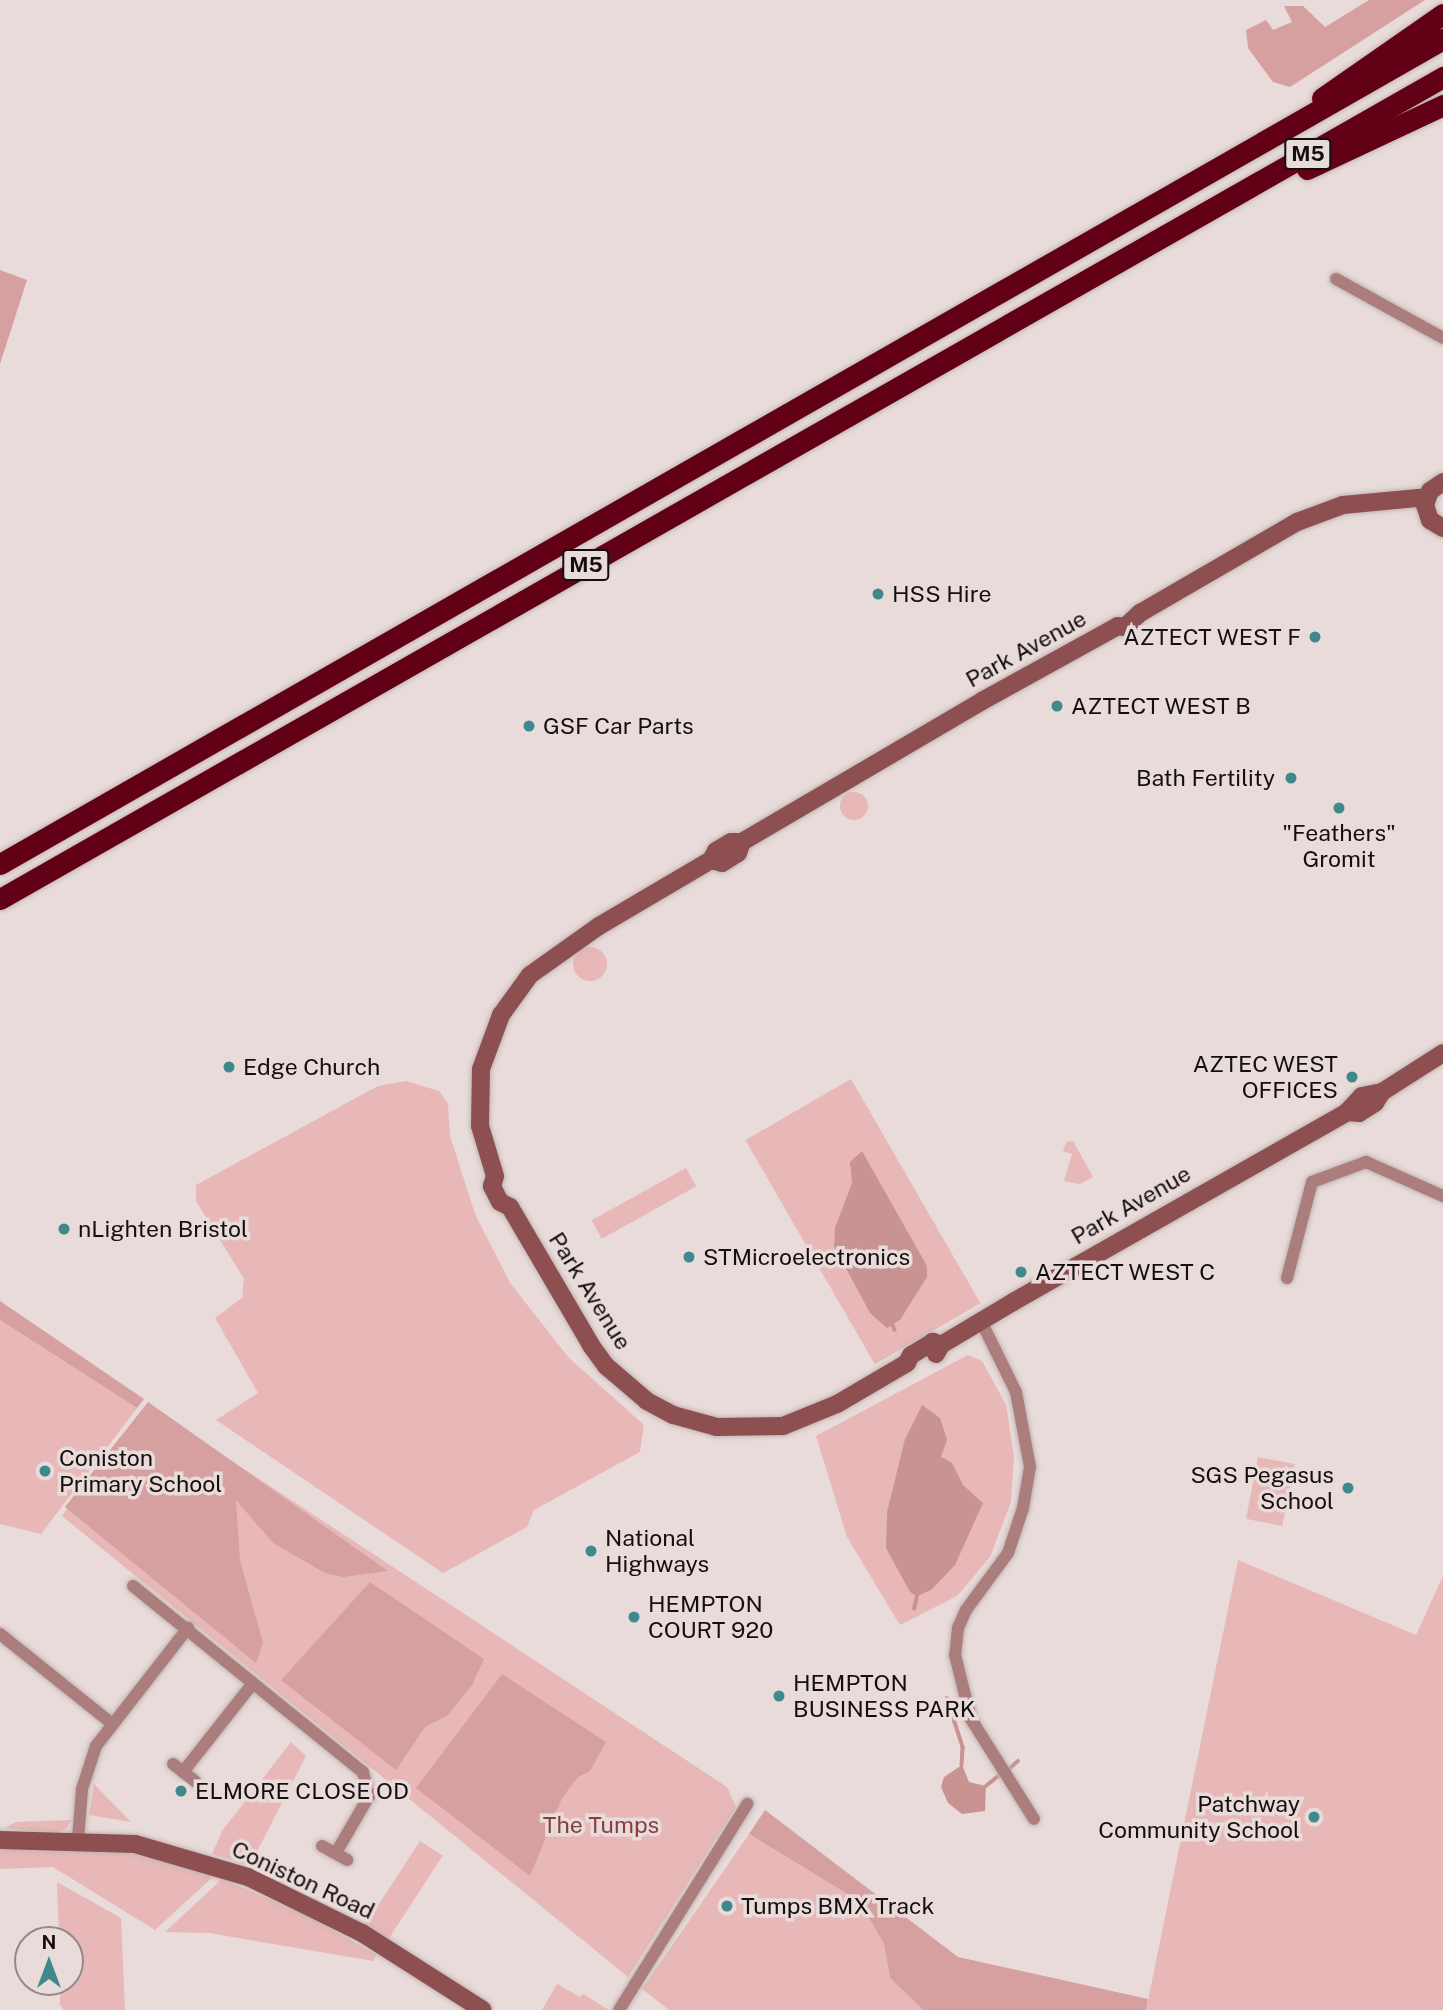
<!DOCTYPE html>
<html>
<head>
<meta charset="utf-8">
<style>
  body { margin:0 }
  #map { position:relative; width:1443px; height:2010px; overflow:hidden; background:#e8dbda; font-family:"Public Sans",sans-serif }
  div>[style] { position:absolute }
  [style*='--x'] { left:calc(var(--x)*1px); top:calc(var(--y)*1px); width:calc(var(--w)*1px); rotate:calc(var(--a)*1deg) }
  .green>* { inset:0; background:#e7b8b7; transform-origin:0 0 }
  .round { border-radius:50% }
  .forest>* { inset:0; background:#d7a0a0 }
  .water>* { inset:0; background:#c99392 }
  .stream>* { height:3.5px; margin:-1.75px; padding:0 1.75px; transform-origin:1.75px; border-radius:1.75px; background:#c99392 }
  .roads { filter:drop-shadow(0 0 2px #c2b6b5) drop-shadow(0 0 2px #c2b6b5) }
  .street>* { height:12px; margin:-6px; padding:0 6px; transform-origin:6px; border-radius:6px; background:#ab7e7d }
  .secondary>* { height:18px; margin:-9px; padding:0 9px; transform-origin:9px; border-radius:9px; background:#8e4f50 }
  .highway>* { height:21px; margin:-10.5px; padding:0 10.5px; transform-origin:10.5px; border-radius:10.5px; background:#620115 }
  .dots>* { width:19px; height:19px; translate:-50% -50%; box-sizing:border-box; border:4px solid #e8dbda; border-radius:50% }
  span { translate:-50% -50%; white-space:nowrap; text-align:center; line-height:1.15; -webkit-text-stroke:7px #e8dbda; paint-order:stroke }
  .shield-label span { padding:2px 5px; background:#e8dbda; border:2px solid; border-radius:5px; -webkit-text-stroke-width:0 }
  .shield-label { font-size:21px; color:#130f0e; font-weight:700 }
  .poi-label { font-size:23px; color:#130f0e }
  .left { translate:0 -50%; text-align:left }
  .right { translate:-100% -50%; text-align:right }
  .street-label { font-size:23px; color:#130f0e }
  .park-label { font-size:23px; color:#853f42 }
  .north { position:absolute; left:14px; top:1926px; width:70px; height:70px; box-sizing:border-box; background:#e8dbda; border:2px solid #938988; border-radius:50%; rotate:0deg; font-size:19px; font-weight:700; line-height:28px; text-align:center; color:#130f0e }
  .north::after { content:''; display:block; margin:auto; width:24px; height:32px; background:#3f888b; clip-path:polygon(50% 0,100% 100%,50% 72%,0 100%) }
</style>
</head>
<body>
<div id="map">
  <div class="green">
    <div class="round" style="left:840px;top:792px;width:28px;height:28px"></div>
    <div class="round" style="left:573px;top:947px;width:34px;height:34px"></div>
    <div style="left:851px;top:1079px;width:259px;height:122px;rotate:60deg"></div>
    <div style="clip-path:polygon(406px 1081px,439px 1091px,448px 1104px,450px 1136px,475px 1214px,510px 1283px,569px 1358px,644px 1425px,640px 1452px,534px 1510px,527px 1527px,443px 1573px,216px 1420px,258px 1393px,215px 1318px,242px 1298px,244px 1279px,196px 1201px,196px 1185px,378px 1086px)"></div>
    <div style="clip-path:polygon(1073px 1141px,1093px 1177px,1080px 1184px,1064px 1181px,1072px 1154px,1063px 1151px,1066px 1142px)"></div>
    <div style="left:686px;top:1168px;width:21px;height:108px;rotate:61deg"></div>
    <div style="clip-path:polygon(0 1320px,137px 1408px,41px 1534px,0 1524px)"></div>
    <div style="clip-path:polygon(968px 1355px,982px 1361px,1006px 1405px,1014px 1457px,1011px 1502px,990px 1557px,970px 1581px,957px 1596px,900px 1625px,847px 1537px,816px 1436px)"></div>
    <div style="clip-path:polygon(147px 1405px,727px 1787px,736px 1807px,628px 1977px,62px 1516px)"></div>
    <div style="left:1258px;top:1457px;width:37px;height:63px;rotate:11deg"></div>
    <div style="clip-path:polygon(1238px 1560px,1416px 1635px,1443px 1576px,1443px 2010px,1146px 2010px)"></div>
    <div style="clip-path:polygon(291px 1742px,306px 1756px,250px 1865px,212px 1854px,222px 1831px)"></div>
    <div style="clip-path:polygon(94px 1784px,131px 1822px,89px 1815px)"></div>
    <div style="clip-path:polygon(71px 1820px,67px 1828px,55px 1834px,5px 1828px,16px 1822px)"></div>
    <div style="clip-path:polygon(749px 1834px,859px 1901px,884px 1944px,890px 1978px,923px 2010px,669px 2010px,642px 1989px)"></div>
    <div style="left:420px;top:1841px;width:27px;height:99px;rotate:33deg"></div>
    <div style="clip-path:polygon(46px 1848px,142px 1854px,216px 1874px,155px 1930px,53px 1867px,0 1869px,0 1850px)"></div>
    <div style="clip-path:polygon(222px 1879px,306px 1915px,377px 1955px,373px 1961px,209px 1933px,165px 1932px)"></div>
    <div style="clip-path:polygon(57px 1882px,121px 1918px,125px 2010px,64px 2010px,60px 2005px,60px 1982px,70px 1982px,70px 1940px,59px 1940px)"></div>
    <div style="clip-path:polygon(557px 1984px,580px 1997px,583px 1994px,609px 2010px,542px 2010px)"></div>
  </div>
  <div class="forest">
    <div style="clip-path:polygon(1369px 0,1425px 0,1290px 87px,1273px 82px,1248px 48px,1246px 30px,1266px 20px,1273px 30px,1292px 22px,1284px 6px,1303px 6px,1325px 27px)"></div>
    <div style="clip-path:polygon(0 270px,27px 280px,0 364px)"></div>
    <div style="clip-path:polygon(0 1301px,144px 1399px,137px 1408px,0 1320px)"></div>
    <div style="clip-path:polygon(148px 1402px,388px 1571px,343px 1577px,325px 1573px,273px 1543px,236px 1500px,240px 1560px,263px 1643px,256px 1663px,65px 1507px)"></div>
    <div style="clip-path:polygon(370px 1582px,484px 1659px,472px 1685px,447px 1716px,425px 1727px,396px 1770px,281px 1680px)"></div>
    <div style="clip-path:polygon(502px 1674px,606px 1742px,590px 1771px,578px 1777px,562px 1798px,530px 1876px,416px 1788px)"></div>
    <div style="clip-path:polygon(765px 1810px,958px 1957px,1148px 1999px,1146px 2010px,923px 2010px,890px 1978px,884px 1944px,859px 1901px,749px 1834px)"></div>
  </div>
  <div class="water">
    <div style="clip-path:polygon(862px 1151px,927px 1266px,927px 1277px,900px 1320px,887px 1328px,870px 1313px,834px 1246px,835px 1228px,852px 1183px,850px 1162px)"></div>
    <div style="clip-path:polygon(922px 1405px,940px 1418px,947px 1440px,941px 1457px,952px 1463px,963px 1485px,983px 1503px,955px 1565px,931px 1590px,917px 1596px,910px 1592px,886px 1548px,887px 1512px,905px 1439px)"></div>
    <div style="clip-path:polygon(962px 1765px,969px 1782px,986px 1786px,985px 1811px,962px 1814px,948px 1803px,941px 1787px,944px 1777px)"></div>
  </div>
  <div class="stream">
    <div style="--x:893;--y:1325;--w:5;--a:68"></div>
    <div style="--x:914;--y:1609;--w:13;--a:-77"></div>
    <div style="--x:947;--y:1698;--w:52;--a:71.9"></div>
    <div style="--x:963;--y:1747;--w:18;--a:93"></div>
    <div style="--x:1008;--y:1770;--w:13;--a:-42"></div>
    <div style="--x:986;--y:1786;--w:19;--a:-39"></div>
  </div>
  <div class="roads">
    <div class="street">
      <div style="--x:1336;--y:279;--w:122;--a:28.9"></div>
      <div style="--x:1287;--y:1278;--w:99;--a:-75.4"></div>
      <div style="--x:1312;--y:1182;--w:58;--a:-20.3"></div>
      <div style="--x:1366;--y:1162;--w:84;--a:23.8"></div>
      <div style="--x:981;--y:1321;--w:79;--a:63.8"></div>
      <div style="--x:1016;--y:1392;--w:76;--a:79.4"></div>
      <div style="--x:1030;--y:1467;--w:42;--a:99.7"></div>
      <div style="--x:1023;--y:1508;--w:47;--a:108.4"></div>
      <div style="--x:1008;--y:1553;--w:71;--a:126.4"></div>
      <div style="--x:966;--y:1610;--w:20;--a:114"></div>
      <div style="--x:958;--y:1628;--w:27;--a:96"></div>
      <div style="--x:955;--y:1655;--w:66;--a:76"></div>
      <div style="--x:971;--y:1719;--w:118;--a:57.8"></div>
      <div style="--x:133;--y:1586;--w:296;--a:39"></div>
      <div style="--x:363;--y:1772;--w:25;--a:76"></div>
      <div style="--x:369;--y:1796;--w:66;--a:120.1"></div>
      <div style="--x:0;--y:1634;--w:141;--a:38.7"></div>
      <div style="--x:173;--y:1764;--w:28;--a:38"></div>
      <div style="--x:183;--y:1772;--w:113;--a:-51.8"></div>
      <div style="--x:78;--y:1839;--w:50;--a:-85.4"></div>
      <div style="--x:82;--y:1789;--w:45;--a:-72"></div>
      <div style="--x:96;--y:1746;--w:150;--a:-52.1"></div>
      <div style="--x:322;--y:1846;--w:29;--a:29"></div>
      <div style="--x:619;--y:2010;--w:243;--a:-58.1"></div>
    </div>
    <div class="secondary">
      <div style="--x:1443;--y:482;--w:16;--a:145"></div>
      <div style="--x:1430;--y:491;--w:15;--a:110"></div>
      <div style="--x:1425;--y:505;--w:16;--a:72"></div>
      <div style="--x:1430;--y:520;--w:15;--a:32"></div>
      <div style="--x:711;--y:860;--w:11;--a:15"></div>
      <div style="--x:722;--y:863;--w:19;--a:-32"></div>
      <div style="--x:738;--y:853;--w:12;--a:-70"></div>
      <div style="--x:1347;--y:1112;--w:12;--a:5"></div>
      <div style="--x:1359;--y:1113;--w:19;--a:-32"></div>
      <div style="--x:1375;--y:1103;--w:13;--a:-58"></div>
      <div style="--x:1382;--y:1092;--w:72;--a:-32.6"></div>
      <div style="--x:941;--y:1345;--w:9;--a:-159"></div>
      <div style="--x:933;--y:1342;--w:26;--a:149"></div>
      <div style="--x:911;--y:1355;--w:9;--a:117"></div>
      <div style="--x:907;--y:1363;--w:81;--a:149.6"></div>
      <div style="--x:837;--y:1404;--w:58;--a:157.8"></div>
      <div style="--x:783;--y:1426;--w:66;--a:179.1"></div>
      <div style="--x:717;--y:1427;--w:46;--a:-164.7"></div>
      <div style="--x:673;--y:1415;--w:30;--a:-152"></div>
      <div style="--x:647;--y:1401;--w:54;--a:-139.5"></div>
      <div style="--x:606;--y:1366;--w:26;--a:-126"></div>
      <div style="--x:591;--y:1345;--w:160;--a:-120.4"></div>
      <div style="--x:510;--y:1207;--w:11;--a:-153"></div>
      <div style="--x:500;--y:1202;--w:18;--a:-117"></div>
      <div style="--x:492;--y:1186;--w:10;--a:-73"></div>
      <div style="--x:495;--y:1176;--w:52;--a:-106.7"></div>
      <div style="--x:480;--y:1126;--w:57;--a:-89"></div>
      <div style="--x:481;--y:1069;--w:58;--a:-69.7"></div>
      <div style="--x:501;--y:1015;--w:49;--a:-54.1"></div>
      <div style="--x:530;--y:975;--w:85;--a:-35.4"></div>
      <div style="--x:599;--y:926;--w:130;--a:-30.5"></div>
      <div style="--x:711;--y:860;--w:10;--a:-61"></div>
      <div style="--x:716;--y:851;--w:17;--a:-31"></div>
      <div style="--x:731;--y:842;--w:11;--a:0"></div>
      <div style="--x:742;--y:842;--w:278;--a:-30.4"></div>
      <div style="--x:982;--y:701;--w:155;--a:-28.9"></div>
      <div style="--x:1118;--y:626;--w:7;--a:8"></div>
      <div style="--x:1125;--y:627;--w:21;--a:-43"></div>
      <div style="--x:1140;--y:613;--w:181;--a:-30.1"></div>
      <div style="--x:1297;--y:522;--w:49;--a:-20.3"></div>
      <div style="--x:1343;--y:505;--w:84;--a:-5.4"></div>
      <div style="--x:936;--y:1354;--w:10;--a:-61"></div>
      <div style="--x:941;--y:1345;--w:84;--a:-30.8"></div>
      <div style="--x:1013;--y:1302;--w:384;--a:-29.6"></div>
      <div style="--x:1347;--y:1112;--w:22;--a:-47"></div>
      <div style="--x:1362;--y:1096;--w:20;--a:-11"></div>
      <div style="--x:0;--y:1840;--w:135;--a:1.7"></div>
      <div style="--x:135;--y:1844;--w:118;--a:16.3"></div>
      <div style="--x:248;--y:1877;--w:127;--a:26.2"></div>
      <div style="--x:362;--y:1933;--w:143;--a:32.5"></div>
    </div>
    <div class="highway">
      <div style="--x:1322;--y:98;--w:147;--a:-34.8"></div>
      <div style="--x:1307;--y:169;--w:150;--a:-25.2"></div>
      <div style="--x:0;--y:864;--w:1662;--a:-29.76"></div>
      <div style="--x:0;--y:899;--w:1661;--a:-29.67"></div>
    </div>
  </div>
  <div class="dots">
    <div style="left:878px;top:594px;background:#3f888b"></div>
    <div style="left:1315px;top:637px;background:#3f888b"></div>
    <div style="left:1057px;top:706px;background:#3f888b"></div>
    <div style="left:529px;top:726px;background:#3f888b"></div>
    <div style="left:1291px;top:778px;background:#3f888b"></div>
    <div style="left:1339px;top:808px;background:#3f888b"></div>
    <div style="left:229px;top:1067px;background:#3f888b"></div>
    <div style="left:1352px;top:1077px;background:#3f888b"></div>
    <div style="left:64px;top:1229px;background:#3f888b"></div>
    <div style="left:689px;top:1257px;background:#3f888b"></div>
    <div style="left:1021px;top:1272px;background:#3f888b"></div>
    <div style="left:45px;top:1471px;background:#3f888b"></div>
    <div style="left:1348px;top:1488px;background:#3f888b"></div>
    <div style="left:591px;top:1551px;background:#3f888b"></div>
    <div style="left:634px;top:1617px;background:#3f888b"></div>
    <div style="left:779px;top:1696px;background:#3f888b"></div>
    <div style="left:181px;top:1791px;background:#3f888b"></div>
    <div style="left:1314px;top:1817px;background:#3f888b"></div>
    <div style="left:727px;top:1906px;background:#3f888b"></div>
  </div>
  <div class="shield-label">
    <span style="left:1308px;top:154px">M5</span>
    <span style="left:586px;top:565px">M5</span>
  </div>
  <div class="poi-label">
    <span class="left" style="left:892px;top:594px">HSS Hire</span>
    <span class="right" style="left:1301px;top:637px">AZTECT WEST F</span>
    <span class="left" style="left:1071px;top:706px">AZTECT WEST B</span>
    <span class="left" style="left:543px;top:726px">GSF Car Parts</span>
    <span class="right" style="left:1275px;top:778px">Bath Fertility</span>
    <span style="left:1339px;top:846px">"Feathers"<br>Gromit</span>
    <span class="right" style="left:1338px;top:1077px">AZTEC WEST<br>OFFICES</span>
    <span class="left" style="left:243px;top:1067px">Edge Church</span>
    <span class="left" style="left:78px;top:1229px">nLighten Bristol</span>
    <span class="left" style="left:703px;top:1257px">STMicroelectronics</span>
    <span class="left" style="left:1035px;top:1272px">AZTECT WEST C</span>
    <span class="left" style="left:59px;top:1471px">Coniston<br>Primary School</span>
    <span class="right" style="left:1334px;top:1488px">SGS Pegasus<br>School</span>
    <span class="left" style="left:605px;top:1551px">National<br>Highways</span>
    <span class="left" style="left:648px;top:1617px">HEMPTON<br>COURT 920</span>
    <span class="left" style="left:793px;top:1696px">HEMPTON<br>BUSINESS PARK</span>
    <span class="left" style="left:195px;top:1791px">ELMORE CLOSE OD</span>
    <span class="right" style="left:1300px;top:1817px">Patchway<br>Community School</span>
    <span class="left" style="left:741px;top:1906px">Tumps BMX Track</span>
  </div>
  <div class="street-label">
    <span style="left:1026px;top:649px;rotate:-29deg">Park Avenue</span>
    <span style="left:1131px;top:1205px;rotate:-30deg">Park Avenue</span>
    <span style="left:590px;top:1291px;rotate:58deg">Park Avenue</span>
    <span style="left:303px;top:1880px;rotate:25deg">Coniston Road</span>
  </div>
  <div class="park-label">
    <span style="left:601px;top:1825px">The Tumps</span>
  </div>
  <div class="north">N</div>
</div>
</body>
</html>
